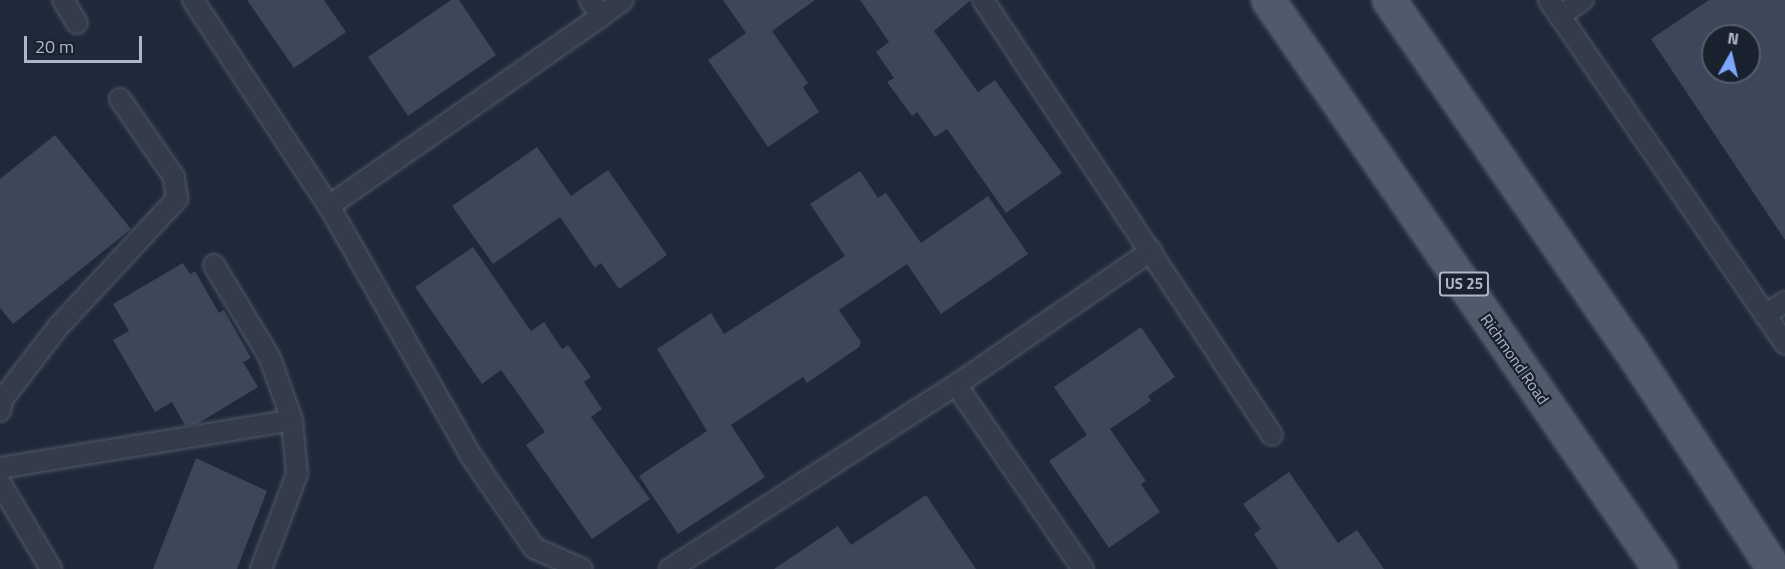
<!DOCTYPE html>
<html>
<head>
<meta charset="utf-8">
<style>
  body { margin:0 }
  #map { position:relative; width:1785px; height:569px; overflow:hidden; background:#20293a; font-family:"Titillium Web",sans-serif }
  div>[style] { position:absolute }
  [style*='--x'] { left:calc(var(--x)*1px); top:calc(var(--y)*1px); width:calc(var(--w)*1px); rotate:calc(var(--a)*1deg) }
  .building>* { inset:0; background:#3c475a }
  .roads { filter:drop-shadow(0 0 2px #515968) drop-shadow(0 0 2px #515968) }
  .lane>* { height:20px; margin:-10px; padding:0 10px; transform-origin:10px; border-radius:10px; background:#343c4a }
  .primary>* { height:33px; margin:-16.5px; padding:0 16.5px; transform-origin:16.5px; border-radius:16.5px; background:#515a6a }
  span { translate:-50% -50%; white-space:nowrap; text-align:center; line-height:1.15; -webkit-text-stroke:4.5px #19212f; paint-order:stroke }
  .shield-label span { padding:2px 4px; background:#19212f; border:2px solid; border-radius:4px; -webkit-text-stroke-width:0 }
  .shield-label { font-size:15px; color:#aeb6c7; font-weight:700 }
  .street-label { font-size:16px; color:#aeb6c7 }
  .north { position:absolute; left:1701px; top:24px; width:60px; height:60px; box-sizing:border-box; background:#19212f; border:2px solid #555d6c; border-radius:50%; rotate:8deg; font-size:16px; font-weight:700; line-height:24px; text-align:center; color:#aeb6c7 }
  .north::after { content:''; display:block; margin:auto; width:21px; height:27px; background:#7da7fd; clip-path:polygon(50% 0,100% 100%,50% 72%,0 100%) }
  .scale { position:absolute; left:24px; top:36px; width:118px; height:27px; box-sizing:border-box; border:3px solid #aeb6c7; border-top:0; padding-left:8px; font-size:18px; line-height:21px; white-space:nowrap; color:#aeb6c7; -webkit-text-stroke:4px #19212f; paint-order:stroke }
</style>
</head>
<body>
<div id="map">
  <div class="building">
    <div style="clip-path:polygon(247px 0,324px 0,346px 32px,294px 68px)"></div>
    <div style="clip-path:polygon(451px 0,459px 0,496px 55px,408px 116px,368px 57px)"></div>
    <div style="clip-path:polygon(723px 0,815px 0,772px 31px,808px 83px,803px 87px,819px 112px,768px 147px,708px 60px,746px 33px)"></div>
    <div style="clip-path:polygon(860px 0,971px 0,934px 31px,978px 92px,995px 80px,1062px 173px,1006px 213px,947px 129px,935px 137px,917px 112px,912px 116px,887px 82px,894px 78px,876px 52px,889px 42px)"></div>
    <div style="clip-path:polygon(evenodd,1709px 0,1785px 0,1785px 240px,1651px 39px,1709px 0,1713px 36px,1749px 36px,1749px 72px,1713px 72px,1713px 36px)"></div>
    <div style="clip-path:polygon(55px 135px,131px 229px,13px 324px,0 308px,0 179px)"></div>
    <div style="clip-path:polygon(537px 147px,571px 196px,608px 170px,667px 255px,619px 289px,601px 263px,595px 268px,560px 217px,493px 264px,452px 206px)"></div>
    <div style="clip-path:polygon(860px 171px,878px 198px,886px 193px,921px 243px,988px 196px,1028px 254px,941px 314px,907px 264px,839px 310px,861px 342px,859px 347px,807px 383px,803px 377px,731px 425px,765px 477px,678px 534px,639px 476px,707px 431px,657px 349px,711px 313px,724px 334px,845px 256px,810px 204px)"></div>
    <div style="clip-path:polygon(473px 247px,531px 331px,544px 322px,562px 349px,568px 345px,591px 377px,584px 382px,602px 409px,591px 417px,650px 499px,592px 539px,526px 445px,545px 432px,501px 370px,482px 384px,415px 287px)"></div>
    <div style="clip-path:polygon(183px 263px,190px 274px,195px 271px,219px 313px,224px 310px,251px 358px,243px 362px,258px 387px,197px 424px,185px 425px,172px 402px,155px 412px,113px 340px,129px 331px,113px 304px)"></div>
    <div style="clip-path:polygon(1141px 327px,1175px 377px,1148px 396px,1151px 401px,1110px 429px,1146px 481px,1141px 484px,1160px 512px,1109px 548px,1049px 461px,1087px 435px,1054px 387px)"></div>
    <div style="clip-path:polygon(196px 458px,267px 491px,237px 569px,153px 569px)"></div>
    <div style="clip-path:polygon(1289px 472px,1338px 543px,1357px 530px,1384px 569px,1278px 569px,1254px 534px,1261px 529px,1243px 504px)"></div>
    <div style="clip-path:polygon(926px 495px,976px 569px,774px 569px,838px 526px,851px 545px)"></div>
  </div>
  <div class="roads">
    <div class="lane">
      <div style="--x:63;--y:0;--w:27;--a:59"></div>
      <div style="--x:193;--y:0;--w:247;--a:56.6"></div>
      <div style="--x:329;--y:206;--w:332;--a:-34.9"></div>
      <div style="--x:590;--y:0;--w:19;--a:55"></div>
      <div style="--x:601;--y:16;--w:27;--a:-36"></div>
      <div style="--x:983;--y:0;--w:522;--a:56.4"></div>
      <div style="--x:1549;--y:0;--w:417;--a:55.5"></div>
      <div style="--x:1559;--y:16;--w:29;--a:-34"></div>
      <div style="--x:329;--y:206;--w:288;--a:60.4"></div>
      <div style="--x:471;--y:456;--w:112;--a:55.6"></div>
      <div style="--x:534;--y:548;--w:52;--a:23.6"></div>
      <div style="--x:214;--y:265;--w:109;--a:58.9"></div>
      <div style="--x:270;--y:358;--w:66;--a:70.5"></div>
      <div style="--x:292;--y:420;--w:54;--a:84.7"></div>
      <div style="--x:297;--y:474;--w:102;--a:110.8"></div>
      <div style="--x:1765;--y:315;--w:24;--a:-33"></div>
      <div style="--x:0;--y:411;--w:11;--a:-80"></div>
      <div style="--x:2;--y:400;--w:92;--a:-52.5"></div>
      <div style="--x:58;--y:327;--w:175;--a:-47.1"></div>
      <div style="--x:177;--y:199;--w:22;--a:-98"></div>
      <div style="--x:174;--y:177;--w:95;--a:-124.7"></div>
      <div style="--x:0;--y:468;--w:296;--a:-9.3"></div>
      <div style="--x:0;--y:483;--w:100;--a:59.3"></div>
      <div style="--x:670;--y:569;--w:340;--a:-32.8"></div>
      <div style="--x:1083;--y:569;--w:224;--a:-124.6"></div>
      <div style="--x:956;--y:385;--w:237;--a:-34.5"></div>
    </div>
    <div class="primary">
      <div style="--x:1268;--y:0;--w:691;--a:55.44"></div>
      <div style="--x:1389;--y:0;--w:421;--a:55.4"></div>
      <div style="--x:1628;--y:346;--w:267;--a:56.8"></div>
    </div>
  </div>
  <div class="shield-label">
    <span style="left:1464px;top:284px">US 25</span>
  </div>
  <div class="street-label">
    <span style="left:1515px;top:359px;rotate:55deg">Richmond Road</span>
  </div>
  <div class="north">N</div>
  <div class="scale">20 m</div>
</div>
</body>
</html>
